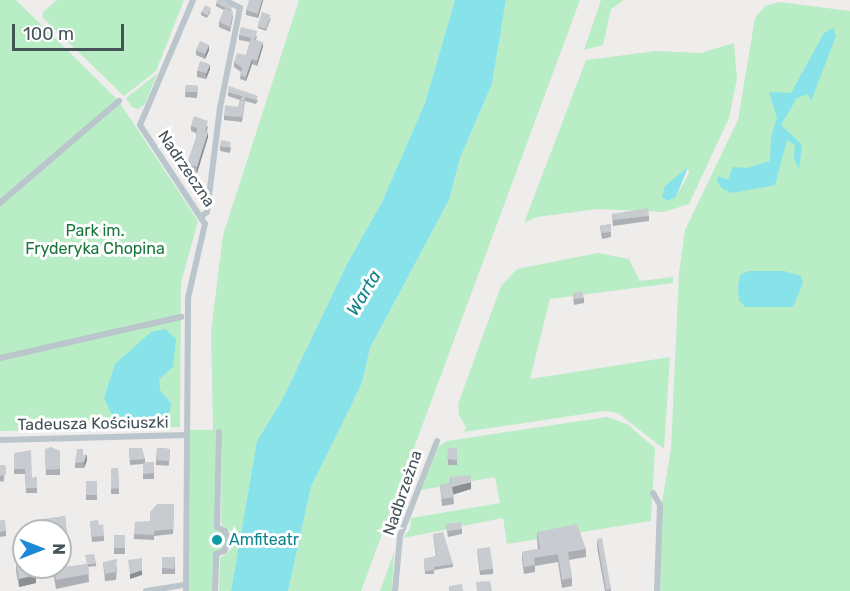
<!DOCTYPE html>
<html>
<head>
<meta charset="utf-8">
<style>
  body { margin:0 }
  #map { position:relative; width:850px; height:591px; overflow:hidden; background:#efecec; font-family:Rubik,sans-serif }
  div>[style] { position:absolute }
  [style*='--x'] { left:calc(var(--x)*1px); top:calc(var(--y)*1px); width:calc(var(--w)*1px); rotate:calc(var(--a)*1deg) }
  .green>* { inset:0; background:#b9edc6 }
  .water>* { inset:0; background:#87e2e9 }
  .street>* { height:6px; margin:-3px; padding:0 3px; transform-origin:3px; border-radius:3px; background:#bac6cb }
  .wall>* { inset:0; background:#acafb4; transform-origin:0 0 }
  .shaded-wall>* { inset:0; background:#8c8f92 }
  .building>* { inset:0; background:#c8ccd1; transform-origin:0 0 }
  .dots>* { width:16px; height:16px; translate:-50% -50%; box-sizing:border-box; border:3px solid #fff; border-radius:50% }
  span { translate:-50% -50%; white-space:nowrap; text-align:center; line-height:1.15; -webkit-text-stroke:6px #fff; paint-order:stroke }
  .street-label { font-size:16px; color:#455258 }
  .park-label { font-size:16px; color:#18773a }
  .culture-label { font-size:16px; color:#0d838f }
  .left { translate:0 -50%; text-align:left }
  .water-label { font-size:18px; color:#0f838b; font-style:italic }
  .north { position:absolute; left:12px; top:519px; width:60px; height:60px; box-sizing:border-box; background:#fff; border:2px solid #b5babc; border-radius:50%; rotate:90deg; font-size:16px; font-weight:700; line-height:24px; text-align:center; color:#455258 }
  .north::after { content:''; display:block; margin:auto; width:21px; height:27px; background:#1c88d8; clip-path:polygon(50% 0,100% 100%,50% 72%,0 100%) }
  .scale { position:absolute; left:12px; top:24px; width:112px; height:27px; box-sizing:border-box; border:3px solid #455258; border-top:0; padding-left:8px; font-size:18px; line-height:21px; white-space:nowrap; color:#455258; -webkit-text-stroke:4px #fff; paint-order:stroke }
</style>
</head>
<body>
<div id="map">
  <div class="green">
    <div style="clip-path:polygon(0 0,16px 0,118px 100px,198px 221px,181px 283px,180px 427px,0 431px)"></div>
    <div style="clip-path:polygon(57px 0,184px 0,156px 71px,124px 96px,43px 18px,43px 12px)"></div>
    <div style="clip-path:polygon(299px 0,455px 0,425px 103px,382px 202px,347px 264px,282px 400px,257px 441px,231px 591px,219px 591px,220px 558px,231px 550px,233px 540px,231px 531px,221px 524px,222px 431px,219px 525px,231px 534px,231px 545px,218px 556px,218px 591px,189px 591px,190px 430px,213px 430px,211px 332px,223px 235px)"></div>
    <div style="clip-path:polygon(506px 0,580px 0,361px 591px,288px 591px,311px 487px,362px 383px,370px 348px,449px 200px,460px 158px,492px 84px)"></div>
    <div style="clip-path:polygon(601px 0,624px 0,611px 9px,603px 45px,584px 50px)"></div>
    <div style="clip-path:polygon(780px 2px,850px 11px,850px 591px,660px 591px,662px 502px,671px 449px,679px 273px,685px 230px,738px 120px,755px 18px,765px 6px)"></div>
    <div style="clip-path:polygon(evenodd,734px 43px,737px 79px,729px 118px,689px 204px,664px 212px,598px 209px,537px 217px,524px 223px,586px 60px,656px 51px,701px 53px,734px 43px,688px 168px,689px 173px,676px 197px,665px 186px,688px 168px)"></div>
    <div style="clip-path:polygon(157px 74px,145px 104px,138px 109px,132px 107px,126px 98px)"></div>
    <div style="clip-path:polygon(598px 253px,629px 259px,640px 281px,673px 277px,673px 283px,550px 299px,530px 379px,670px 357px,664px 449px,618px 413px,604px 411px,464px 432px,466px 427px,459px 415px,458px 404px,501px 286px,517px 269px)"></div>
    <div style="clip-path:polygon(607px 417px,627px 424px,655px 448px,651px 521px,507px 544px,503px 518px,403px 538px,410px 529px,411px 518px,500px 503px,495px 477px,421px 490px,438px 447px,447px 441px)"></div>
    <div style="clip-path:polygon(394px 552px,392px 591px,380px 591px)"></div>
  </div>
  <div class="water">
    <div style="clip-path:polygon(455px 0,506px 0,492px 84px,460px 158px,449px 200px,370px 348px,362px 383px,311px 487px,288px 591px,231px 591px,257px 441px,282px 400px,347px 264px,382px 202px,425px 103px)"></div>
    <div style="clip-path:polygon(833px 28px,836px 36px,811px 101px,808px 94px,797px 98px,781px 125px,802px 145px,799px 170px,794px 158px,795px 145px,787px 140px,775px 185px,732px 193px,723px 189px,717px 182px,718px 176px,728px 180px,733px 167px,747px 168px,770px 161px,771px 137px,777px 118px,769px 92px,791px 93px,824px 33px)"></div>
    <div style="clip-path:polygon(688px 167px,676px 197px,668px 201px,662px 197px,665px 186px)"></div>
    <div style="clip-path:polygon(749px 271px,784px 271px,801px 276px,803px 283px,793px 307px,745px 307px,739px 300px,738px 287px,740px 275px)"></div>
    <div style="clip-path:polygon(165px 329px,176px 339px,173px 367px,159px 379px,160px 390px,171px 403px,170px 412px,147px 422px,113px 417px,104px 398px,115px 364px,151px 332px)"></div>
  </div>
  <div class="street">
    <div style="--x:0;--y:203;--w:157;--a:-40.6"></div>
    <div style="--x:202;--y:216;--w:6;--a:-39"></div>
    <div style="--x:207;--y:212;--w:105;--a:-82.9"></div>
    <div style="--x:220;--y:108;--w:102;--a:-78.7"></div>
    <div style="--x:240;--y:8;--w:17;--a:-152"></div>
    <div style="--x:0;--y:358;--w:186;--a:-12.8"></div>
    <div style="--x:0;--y:440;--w:187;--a:-1.5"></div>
    <div style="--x:653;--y:493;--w:14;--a:60"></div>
    <div style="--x:660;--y:505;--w:86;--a:92"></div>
    <div style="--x:146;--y:591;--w:39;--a:-9"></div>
    <div style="--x:186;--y:591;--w:293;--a:-89.6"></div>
    <div style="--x:188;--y:298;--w:76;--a:-77.1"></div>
    <div style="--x:205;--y:224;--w:118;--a:-123.3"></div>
    <div style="--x:140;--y:125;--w:136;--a:-67"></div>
    <div style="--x:215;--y:591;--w:37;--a:-88"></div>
    <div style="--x:216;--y:554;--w:9;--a:-21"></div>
    <div style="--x:224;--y:551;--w:10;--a:-61"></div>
    <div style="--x:229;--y:542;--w:12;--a:-110"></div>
    <div style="--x:225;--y:531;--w:9;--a:-153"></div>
    <div style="--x:217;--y:527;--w:95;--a:-88.8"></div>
    <div style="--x:395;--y:591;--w:55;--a:-84.8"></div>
    <div style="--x:400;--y:536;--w:102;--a:-68.7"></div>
  </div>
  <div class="wall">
    <div style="clip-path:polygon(263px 0,258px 18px,246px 15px,246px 10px)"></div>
    <div style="clip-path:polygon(216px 3px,232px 10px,231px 11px,233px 17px,230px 32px,219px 27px,219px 22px,224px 10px,216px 6px)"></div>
    <div style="clip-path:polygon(211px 11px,207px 18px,201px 15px,201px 12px)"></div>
    <div style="clip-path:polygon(271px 18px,266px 31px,258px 28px,258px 26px)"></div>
    <div style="clip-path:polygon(239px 35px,257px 36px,256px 40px,263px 46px,257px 66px,252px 64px,246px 81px,240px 79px,241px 72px,234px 67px,234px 62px,246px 55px,250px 42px,239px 40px)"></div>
    <div style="clip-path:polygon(196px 50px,209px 50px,205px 59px,196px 55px)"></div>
    <div style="clip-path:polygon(210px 69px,206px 79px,197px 77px,197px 71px)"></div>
    <div style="left:186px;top:85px;width:12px;height:12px;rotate:5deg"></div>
    <div style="clip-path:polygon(228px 92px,258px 100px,256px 104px,245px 101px,242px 122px,224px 120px,224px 116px,238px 107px,240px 100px,228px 96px)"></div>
    <div style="clip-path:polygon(191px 126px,208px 126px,207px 131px,208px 137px,197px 173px,187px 169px,187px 164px,196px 138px,196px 133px,191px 131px)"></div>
    <div style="clip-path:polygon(220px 146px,231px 147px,230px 153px,220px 151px)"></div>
    <div style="clip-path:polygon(612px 214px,649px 216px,649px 221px,613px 226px)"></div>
    <div style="clip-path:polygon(611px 224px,611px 237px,602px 239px,600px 226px)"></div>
    <div style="clip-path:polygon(573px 293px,584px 298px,584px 303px,574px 305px)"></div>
    <div style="clip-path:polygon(129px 448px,145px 459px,145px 463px,154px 462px,154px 479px,143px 479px,143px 464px,130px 465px)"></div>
    <div style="left:157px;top:448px;width:13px;height:17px;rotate:4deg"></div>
    <div style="left:448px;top:448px;width:9px;height:17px"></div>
    <div style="clip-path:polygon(45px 449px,60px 451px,60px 475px,46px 475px)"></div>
    <div style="clip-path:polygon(14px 453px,32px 478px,37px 477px,37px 493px,26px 493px,25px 474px,14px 474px)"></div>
    <div style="clip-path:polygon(83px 455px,87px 460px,84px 468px,75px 468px,75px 463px)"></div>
    <div style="left:0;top:465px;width:6px;height:16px;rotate:9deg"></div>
    <div style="clip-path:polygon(118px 468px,119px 494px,111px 494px,111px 469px)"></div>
    <div style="clip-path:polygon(450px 477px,471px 489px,453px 494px,454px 504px,442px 506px,440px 485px,450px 483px)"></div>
    <div style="left:86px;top:481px;width:11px;height:19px"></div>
    <div style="clip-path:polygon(174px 504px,173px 534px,154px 536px,154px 540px,134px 539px,134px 534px,150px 521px)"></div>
    <div style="clip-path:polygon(65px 516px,67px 534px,67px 543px,60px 544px,60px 531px,33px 531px,32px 521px)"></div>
    <div style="clip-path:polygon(0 520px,6px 531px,6px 536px,0 537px)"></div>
    <div style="clip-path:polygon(90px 521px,99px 525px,104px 536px,104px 541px,92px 542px)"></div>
    <div style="clip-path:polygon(446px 525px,462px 529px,462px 534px,448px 537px)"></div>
    <div style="clip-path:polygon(537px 532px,586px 549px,586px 557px,569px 560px,572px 578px,572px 586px,562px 588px,558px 562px,535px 566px,535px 572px,524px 574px,522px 559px,522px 552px,538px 549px,537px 539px)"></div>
    <div style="clip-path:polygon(433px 534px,453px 564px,453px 567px,434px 570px,434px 574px,425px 574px,424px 559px,436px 556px)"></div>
    <div style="left:125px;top:535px;width:19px;height:11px;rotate:90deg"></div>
    <div style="clip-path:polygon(597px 539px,611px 589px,611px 591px,605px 591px,597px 547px)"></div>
    <div style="clip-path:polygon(477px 550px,493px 569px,493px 574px,480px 575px)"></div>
    <div style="left:162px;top:557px;width:13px;height:17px"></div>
    <div style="clip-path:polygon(103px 562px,117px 567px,116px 580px,105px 581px)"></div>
    <div style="clip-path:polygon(16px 563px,24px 567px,60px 567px,62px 563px,66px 567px,96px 563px,96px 566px,88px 567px,89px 582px,56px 589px,53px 571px,36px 573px,36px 583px,19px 587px,16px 571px)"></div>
  </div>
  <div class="shaded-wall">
    <div style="clip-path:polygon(262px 0,263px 0,258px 18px,258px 14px)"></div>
    <div style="clip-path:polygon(263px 42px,263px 46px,257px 66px,257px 61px)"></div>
    <div style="clip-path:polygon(209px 45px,209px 50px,205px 59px,205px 54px)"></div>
    <div style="clip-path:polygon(252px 59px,252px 64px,246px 81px,246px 77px)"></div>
    <div style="clip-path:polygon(210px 64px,210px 69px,206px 79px,206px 74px)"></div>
    <div style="clip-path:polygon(208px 132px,208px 137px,197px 173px,197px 167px)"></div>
    <div style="clip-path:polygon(87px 454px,87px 460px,84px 468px,84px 462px)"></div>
    <div style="clip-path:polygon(471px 482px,471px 489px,452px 495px,452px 487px)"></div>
    <div style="clip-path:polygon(142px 570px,142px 575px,130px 579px,130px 574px)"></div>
    <div style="clip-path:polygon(36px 575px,36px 583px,19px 587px,19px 579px)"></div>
  </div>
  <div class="building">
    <div style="clip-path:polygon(217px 0,223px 0,232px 7px,231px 10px,216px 3px)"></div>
    <div style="clip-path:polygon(249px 0,262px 0,258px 14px,246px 10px)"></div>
    <div style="left:205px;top:5px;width:7px;height:8px;rotate:27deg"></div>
    <div style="clip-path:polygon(225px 8px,233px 12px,230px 27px,219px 22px)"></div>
    <div style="left:262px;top:12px;width:9px;height:15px;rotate:18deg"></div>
    <div style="clip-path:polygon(241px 27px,257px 31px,255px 39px,252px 39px,263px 42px,257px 61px,252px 59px,246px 77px,240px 75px,242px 68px,234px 62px,237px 53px,246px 55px,251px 38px,239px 35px)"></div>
    <div style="left:200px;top:41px;width:10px;height:10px;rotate:24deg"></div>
    <div style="left:200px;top:61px;width:10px;height:10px;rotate:17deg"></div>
    <div style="clip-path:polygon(186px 85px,198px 86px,198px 92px,185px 92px)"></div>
    <div style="clip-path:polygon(229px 86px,258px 96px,256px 100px,228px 92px)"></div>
    <div style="clip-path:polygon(242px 96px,245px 97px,242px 117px,224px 116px,225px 105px,238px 107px)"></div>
    <div style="clip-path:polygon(194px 116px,208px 121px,205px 131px,208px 132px,197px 167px,187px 164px,196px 138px,197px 128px,191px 126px)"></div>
    <div style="left:221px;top:140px;width:10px;height:6px;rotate:11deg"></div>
    <div style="clip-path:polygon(648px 208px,649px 216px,613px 220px,612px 214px)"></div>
    <div style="clip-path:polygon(611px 224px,611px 232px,602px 233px,600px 226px)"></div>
    <div style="clip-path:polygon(582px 291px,584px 298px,574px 299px,573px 293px)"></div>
    <div style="clip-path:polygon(51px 447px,60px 451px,60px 469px,46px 470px,45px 449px)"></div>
    <div style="clip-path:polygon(129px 448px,142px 448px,145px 459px,130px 460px)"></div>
    <div style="left:157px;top:448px;width:13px;height:12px;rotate:4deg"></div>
    <div style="clip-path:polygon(448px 448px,457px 448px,457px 460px,447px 459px)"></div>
    <div style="clip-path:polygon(77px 449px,83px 449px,83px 455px,87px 454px,84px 462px,75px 463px)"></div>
    <div style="clip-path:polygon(31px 450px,32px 478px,37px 477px,37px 488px,26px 488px,25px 469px,14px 469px,14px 453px)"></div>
    <div style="clip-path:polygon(154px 462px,154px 473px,143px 474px,143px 463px)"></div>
    <div style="clip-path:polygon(0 465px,6px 466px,6px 475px,0 476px)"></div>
    <div style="clip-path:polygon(118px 468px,119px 488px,111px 489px,111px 469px)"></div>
    <div style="clip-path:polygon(470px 475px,471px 482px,452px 487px,454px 497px,442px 499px,440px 485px,451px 483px,450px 477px)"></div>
    <div style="left:86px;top:481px;width:11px;height:14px"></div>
    <div style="clip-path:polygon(157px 504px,174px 504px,173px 529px,154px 531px,154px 535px,134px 534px,135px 522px,150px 521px,150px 512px)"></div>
    <div style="clip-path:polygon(65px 516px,67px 534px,60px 536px,60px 531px,40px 531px,40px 527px,33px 528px,32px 521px)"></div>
    <div style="clip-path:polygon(0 520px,5px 520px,6px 531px,0 532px)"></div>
    <div style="clip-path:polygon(98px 520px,99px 525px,103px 524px,104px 536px,92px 537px,90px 521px)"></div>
    <div style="left:461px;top:522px;width:7px;height:15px;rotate:82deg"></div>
    <div style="clip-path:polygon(577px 524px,586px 549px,568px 552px,572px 578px,562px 580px,558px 554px,534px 558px,535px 565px,524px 567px,522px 552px,540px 549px,537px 532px)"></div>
    <div style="clip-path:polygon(443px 532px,453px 564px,434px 567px,434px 570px,425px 571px,424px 559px,437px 556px,433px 534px)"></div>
    <div style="left:125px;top:535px;width:13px;height:11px;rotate:90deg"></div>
    <div style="left:602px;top:538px;width:52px;height:5px;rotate:80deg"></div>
    <div style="left:490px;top:547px;width:22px;height:13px;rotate:82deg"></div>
    <div style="clip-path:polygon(60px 553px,62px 563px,66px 567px,88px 564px,89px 574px,56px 580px,54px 567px,60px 567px)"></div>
    <div style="clip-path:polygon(94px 554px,96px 563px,87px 564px,85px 555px)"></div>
    <div style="clip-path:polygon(162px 557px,175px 557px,174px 569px,162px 568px)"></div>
    <div style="clip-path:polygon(142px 558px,142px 570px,130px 574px,128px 560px)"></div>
    <div style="clip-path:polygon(117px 559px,116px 572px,105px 574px,103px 562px)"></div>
    <div style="clip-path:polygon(24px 561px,24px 567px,35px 567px,36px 575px,19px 579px,16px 563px)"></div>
    <div style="clip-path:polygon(490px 581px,492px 591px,477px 591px,476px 582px)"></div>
    <div style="clip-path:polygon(462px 584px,463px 591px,449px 591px,449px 586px)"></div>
  </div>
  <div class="dots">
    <div style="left:217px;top:540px;background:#0f9aa8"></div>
  </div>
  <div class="street-label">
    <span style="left:186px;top:169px;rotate:56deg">Nadrzeczna</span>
    <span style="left:93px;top:424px;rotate:-1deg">Tadeusza Kościuszki</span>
    <span style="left:403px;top:493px;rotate:-71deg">Nadbrzeżna</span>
  </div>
  <div class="park-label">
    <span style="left:95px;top:240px">Park im.<br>Fryderyka Chopina</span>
  </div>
  <div class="culture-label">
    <span class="left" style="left:229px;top:540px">Amfiteatr</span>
  </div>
  <div class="water-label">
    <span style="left:364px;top:293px;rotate:-59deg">Warta</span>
  </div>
  <div class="north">N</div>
  <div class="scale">100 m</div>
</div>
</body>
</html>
